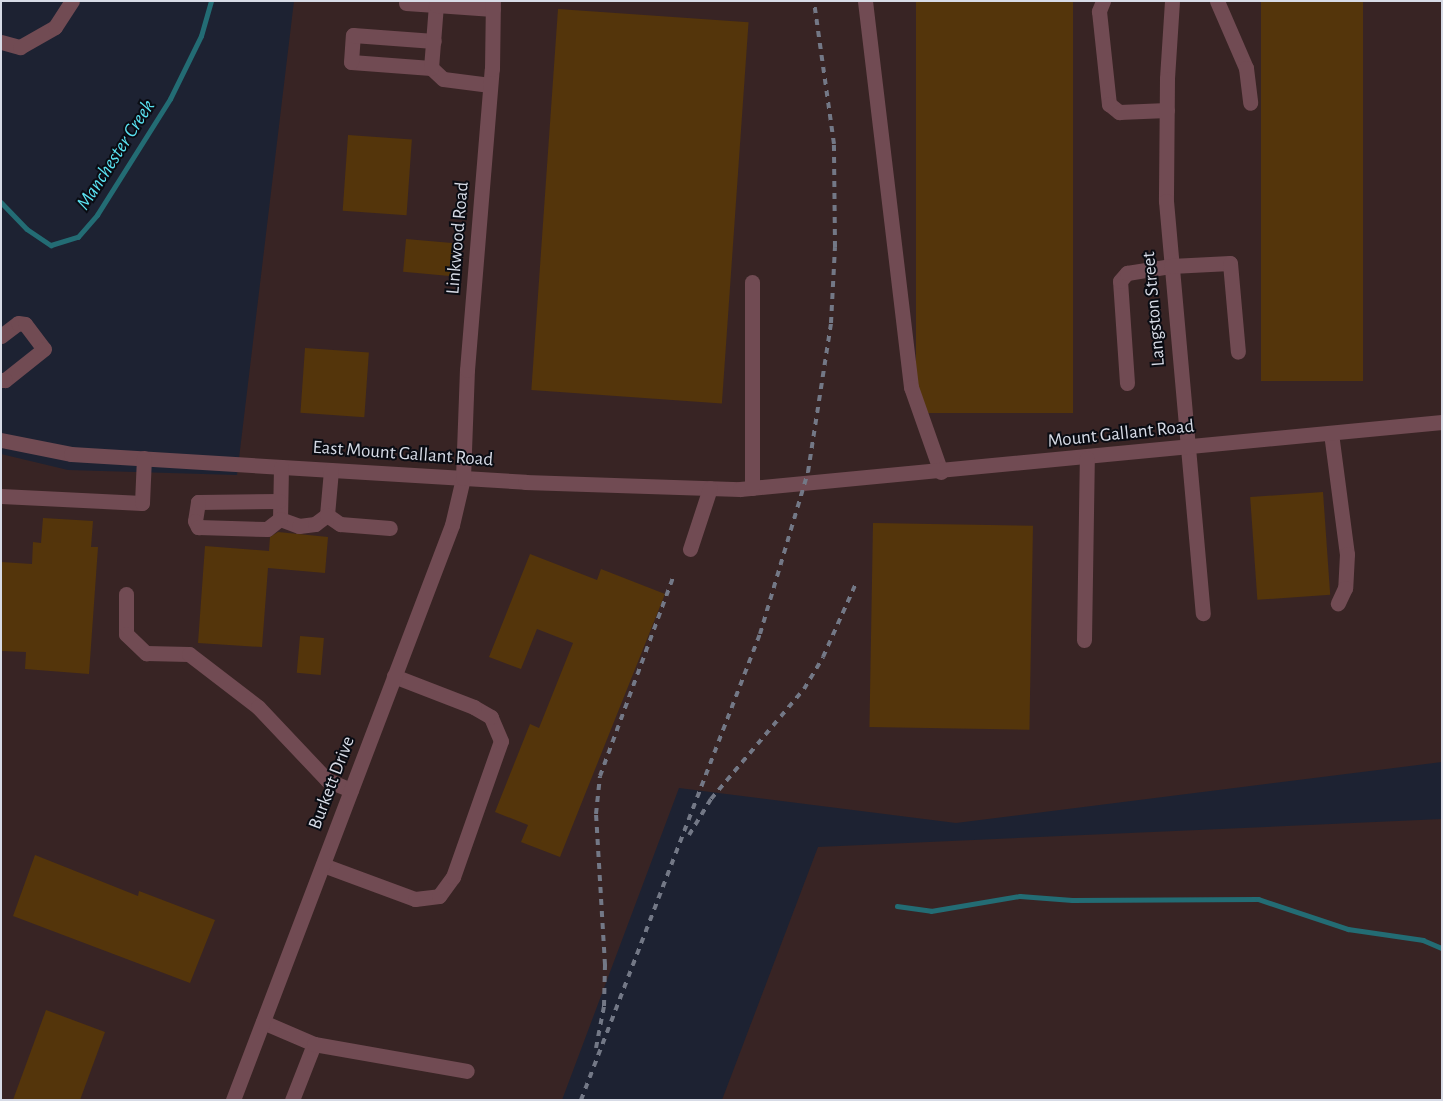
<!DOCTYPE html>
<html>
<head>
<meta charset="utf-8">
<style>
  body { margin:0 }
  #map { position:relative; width:1443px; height:1101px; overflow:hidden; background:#1d2232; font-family:"Alegreya Sans",sans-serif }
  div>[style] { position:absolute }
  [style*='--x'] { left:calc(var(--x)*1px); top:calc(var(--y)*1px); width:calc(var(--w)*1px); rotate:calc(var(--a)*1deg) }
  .industrial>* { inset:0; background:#382424 }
  .stream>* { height:4.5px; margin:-2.25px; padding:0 2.25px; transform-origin:2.25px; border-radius:2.25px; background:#236c74 }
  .building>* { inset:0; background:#54350b; transform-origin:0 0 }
  .minor>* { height:15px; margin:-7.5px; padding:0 7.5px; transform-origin:7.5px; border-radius:7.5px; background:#714b53 }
  .rail>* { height:4px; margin-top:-2px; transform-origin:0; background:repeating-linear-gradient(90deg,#737886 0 6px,transparent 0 12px) }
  span { translate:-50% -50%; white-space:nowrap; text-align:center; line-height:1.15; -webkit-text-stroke:4px #0a0c13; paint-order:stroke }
  .street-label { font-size:19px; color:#d7dbe6 }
  .water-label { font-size:20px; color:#5ae2f1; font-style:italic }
  .frame { position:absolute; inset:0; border:2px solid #d7dbe6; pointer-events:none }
</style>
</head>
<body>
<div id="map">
  <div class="industrial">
    <div style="clip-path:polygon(294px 1px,1442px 1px,1442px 762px,956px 823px,679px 788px,562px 1100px,1px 1100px,1px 454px,68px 470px,237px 475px)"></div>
    <div style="clip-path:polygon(1442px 819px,1442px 1100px,722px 1100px,818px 847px)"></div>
  </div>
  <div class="stream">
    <div style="--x:1;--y:202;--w:37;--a:46"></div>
    <div style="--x:27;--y:229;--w:29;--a:34"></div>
    <div style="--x:51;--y:245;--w:28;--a:-17"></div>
    <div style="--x:78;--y:237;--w:29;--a:-49"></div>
    <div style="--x:97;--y:215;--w:137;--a:-57.8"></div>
    <div style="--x:170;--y:99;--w:70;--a:-63.8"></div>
    <div style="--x:201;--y:36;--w:36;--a:-74"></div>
    <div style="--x:897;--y:906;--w:34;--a:8"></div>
    <div style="--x:931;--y:911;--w:90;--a:-9.6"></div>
    <div style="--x:1020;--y:896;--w:52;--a:4.4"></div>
    <div style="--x:1072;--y:900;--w:186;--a:-0.3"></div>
    <div style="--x:1258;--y:899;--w:95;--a:18.4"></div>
    <div style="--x:1348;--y:929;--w:76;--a:8.3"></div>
    <div style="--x:1423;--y:940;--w:21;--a:23"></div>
  </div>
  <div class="building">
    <div style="left:916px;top:1px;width:157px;height:412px"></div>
    <div style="left:1261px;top:1px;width:102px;height:380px"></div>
    <div style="left:558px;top:9px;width:191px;height:382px;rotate:4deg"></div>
    <div style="left:348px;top:135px;width:64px;height:76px;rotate:4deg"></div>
    <div style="left:406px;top:239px;width:52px;height:33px;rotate:5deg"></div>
    <div style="left:305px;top:348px;width:64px;height:65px;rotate:4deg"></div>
    <div style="left:1323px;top:492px;width:103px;height:73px;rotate:86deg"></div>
    <div style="clip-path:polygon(43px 518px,93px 521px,91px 547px,98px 547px,89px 674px,25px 669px,26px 652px,1px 651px,1px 562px,32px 564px,33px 542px,41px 543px)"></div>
    <div style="left:873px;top:523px;width:160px;height:204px;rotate:1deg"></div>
    <div style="clip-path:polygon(278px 532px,328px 537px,325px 573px,268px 568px,262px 647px,198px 643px,205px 546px,269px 551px,270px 537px)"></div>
    <div style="clip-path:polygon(530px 554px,597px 580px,601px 569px,665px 594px,560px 857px,521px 842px,528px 825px,495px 812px,530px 724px,539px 728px,573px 643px,537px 629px,521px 669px,489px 657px)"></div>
    <div style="left:300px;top:636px;width:24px;height:37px;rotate:5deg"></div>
    <div style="clip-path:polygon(35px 855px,138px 896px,139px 891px,215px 920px,190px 983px,13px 916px)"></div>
    <div style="clip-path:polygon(46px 1010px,105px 1032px,80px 1100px,13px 1100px)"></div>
  </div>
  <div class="minor">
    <div style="--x:865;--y:1;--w:389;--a:83.2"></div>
    <div style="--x:911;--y:387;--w:90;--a:70.6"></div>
    <div style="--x:1103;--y:1;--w:11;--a:112"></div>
    <div style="--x:1099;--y:11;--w:94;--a:83.9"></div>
    <div style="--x:1109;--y:104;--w:13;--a:39"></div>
    <div style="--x:1119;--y:112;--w:48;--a:-2.4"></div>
    <div style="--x:1172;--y:1;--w:78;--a:93.7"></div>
    <div style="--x:1167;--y:79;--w:122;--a:90.5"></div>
    <div style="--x:1166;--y:201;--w:414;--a:84.9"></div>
    <div style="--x:1217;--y:1;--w:73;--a:66.6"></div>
    <div style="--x:1246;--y:68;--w:35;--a:83"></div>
    <div style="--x:406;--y:3;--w:30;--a:4"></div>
    <div style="--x:436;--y:5;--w:4;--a:-76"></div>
    <div style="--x:1;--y:42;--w:20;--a:15"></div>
    <div style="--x:20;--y:47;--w:40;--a:-29.7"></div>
    <div style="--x:55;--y:27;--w:31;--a:-57"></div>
    <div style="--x:431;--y:68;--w:80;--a:-175.7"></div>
    <div style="--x:351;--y:62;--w:27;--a:-86"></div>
    <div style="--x:353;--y:35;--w:81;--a:4.2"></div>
    <div style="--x:490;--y:85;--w:47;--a:-172.7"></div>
    <div style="--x:443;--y:79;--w:16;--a:-137"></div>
    <div style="--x:431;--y:68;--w:63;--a:-85.5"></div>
    <div style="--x:436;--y:5;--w:57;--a:4"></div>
    <div style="--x:1;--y:336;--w:21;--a:-37"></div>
    <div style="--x:18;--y:323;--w:7;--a:8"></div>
    <div style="--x:25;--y:324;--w:31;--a:53"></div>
    <div style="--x:44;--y:349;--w:50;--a:141.5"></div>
    <div style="--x:5;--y:380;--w:4;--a:180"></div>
    <div style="--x:1127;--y:383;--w:102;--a:-93.9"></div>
    <div style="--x:1120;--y:281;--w:11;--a:-49"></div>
    <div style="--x:1127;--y:273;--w:45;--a:-9"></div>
    <div style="--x:1171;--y:266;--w:59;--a:-2.9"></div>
    <div style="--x:1230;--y:263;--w:89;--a:84.9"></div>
    <div style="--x:1331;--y:433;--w:122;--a:82.5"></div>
    <div style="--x:1347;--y:554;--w:34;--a:93"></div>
    <div style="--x:1345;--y:588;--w:17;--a:115"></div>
    <div style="--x:1;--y:440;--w:71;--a:11.3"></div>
    <div style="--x:71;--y:454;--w:455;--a:3.5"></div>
    <div style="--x:525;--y:482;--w:215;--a:1.9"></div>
    <div style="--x:740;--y:489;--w:705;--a:-5.45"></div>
    <div style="--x:281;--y:467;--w:52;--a:91.1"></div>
    <div style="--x:280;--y:519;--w:20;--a:20"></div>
    <div style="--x:299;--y:526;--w:16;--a:-7"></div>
    <div style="--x:315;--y:524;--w:15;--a:-37"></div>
    <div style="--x:327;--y:515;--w:45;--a:-84.9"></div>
    <div style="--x:752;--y:488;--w:206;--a:-90"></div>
    <div style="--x:1;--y:496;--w:141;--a:2.8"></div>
    <div style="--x:142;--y:503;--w:45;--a:-87.5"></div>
    <div style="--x:279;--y:501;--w:81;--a:179.3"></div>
    <div style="--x:198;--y:502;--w:19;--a:99"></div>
    <div style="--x:195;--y:521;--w:7;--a:63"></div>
    <div style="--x:198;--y:527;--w:69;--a:1.7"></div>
    <div style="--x:267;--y:529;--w:16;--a:-38"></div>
    <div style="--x:327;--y:515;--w:16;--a:35"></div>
    <div style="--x:340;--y:524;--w:50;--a:4.6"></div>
    <div style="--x:690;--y:549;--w:64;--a:-71.8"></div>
    <div style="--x:126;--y:594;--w:40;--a:90"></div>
    <div style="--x:126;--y:634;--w:28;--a:44"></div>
    <div style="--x:146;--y:653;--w:43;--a:1.3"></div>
    <div style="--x:189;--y:654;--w:87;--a:37.5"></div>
    <div style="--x:258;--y:707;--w:100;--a:46.6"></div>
    <div style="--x:327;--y:780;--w:26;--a:23"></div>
    <div style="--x:1084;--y:640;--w:182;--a:-89.1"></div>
    <div style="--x:323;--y:865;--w:98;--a:20.3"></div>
    <div style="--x:415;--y:899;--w:24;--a:-7"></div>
    <div style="--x:439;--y:896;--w:24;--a:-54"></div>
    <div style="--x:453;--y:877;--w:144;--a:-70.6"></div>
    <div style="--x:501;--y:741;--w:26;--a:-113"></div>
    <div style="--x:491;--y:717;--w:20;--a:-150"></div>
    <div style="--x:474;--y:707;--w:86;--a:-158.8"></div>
    <div style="--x:263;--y:1022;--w:56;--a:23.3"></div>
    <div style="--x:314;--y:1044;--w:60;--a:111.4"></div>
    <div style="--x:314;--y:1044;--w:155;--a:10"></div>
    <div style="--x:233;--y:1100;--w:615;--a:-69.15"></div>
    <div style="--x:452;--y:525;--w:48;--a:-76.8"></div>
    <div style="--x:463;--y:478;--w:108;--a:-87.9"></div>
    <div style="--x:467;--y:370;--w:302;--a:-85.3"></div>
    <div style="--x:492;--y:69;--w:68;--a:-89.2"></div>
  </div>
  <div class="rail">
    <div style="--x:689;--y:835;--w:42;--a:-58.6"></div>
    <div style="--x:711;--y:799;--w:144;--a:-49.8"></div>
    <div style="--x:804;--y:689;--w:37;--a:-59"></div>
    <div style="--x:823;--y:657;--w:83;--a:-65.9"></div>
    <div style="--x:596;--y:1048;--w:43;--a:-79.2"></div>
    <div style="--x:604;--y:1006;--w:41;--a:-88.6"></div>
    <div style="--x:605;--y:965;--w:151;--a:-93.4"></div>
    <div style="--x:596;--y:814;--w:38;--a:-84"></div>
    <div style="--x:600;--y:776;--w:214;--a:-69.8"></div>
    <div style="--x:581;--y:1100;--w:499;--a:-69"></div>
    <div style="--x:760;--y:634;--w:169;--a:-73.5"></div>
    <div style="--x:808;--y:472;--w:151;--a:-81.2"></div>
    <div style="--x:831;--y:323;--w:76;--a:-87"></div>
    <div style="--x:835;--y:247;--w:103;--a:-90.6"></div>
    <div style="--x:834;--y:144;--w:144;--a:-98"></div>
  </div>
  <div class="street-label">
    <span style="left:458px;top:238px;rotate:-85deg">Linkwood Road</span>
    <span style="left:1154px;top:309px;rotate:-95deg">Langston Street</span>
    <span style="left:1121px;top:434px;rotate:-6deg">Mount Gallant Road</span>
    <span style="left:403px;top:454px;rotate:4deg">East Mount Gallant Road</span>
    <span style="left:332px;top:783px;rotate:-69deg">Burkett Drive</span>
  </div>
  <div class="water-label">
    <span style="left:116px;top:155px;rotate:-57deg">Manchester Creek</span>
  </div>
  <div class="frame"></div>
</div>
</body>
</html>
